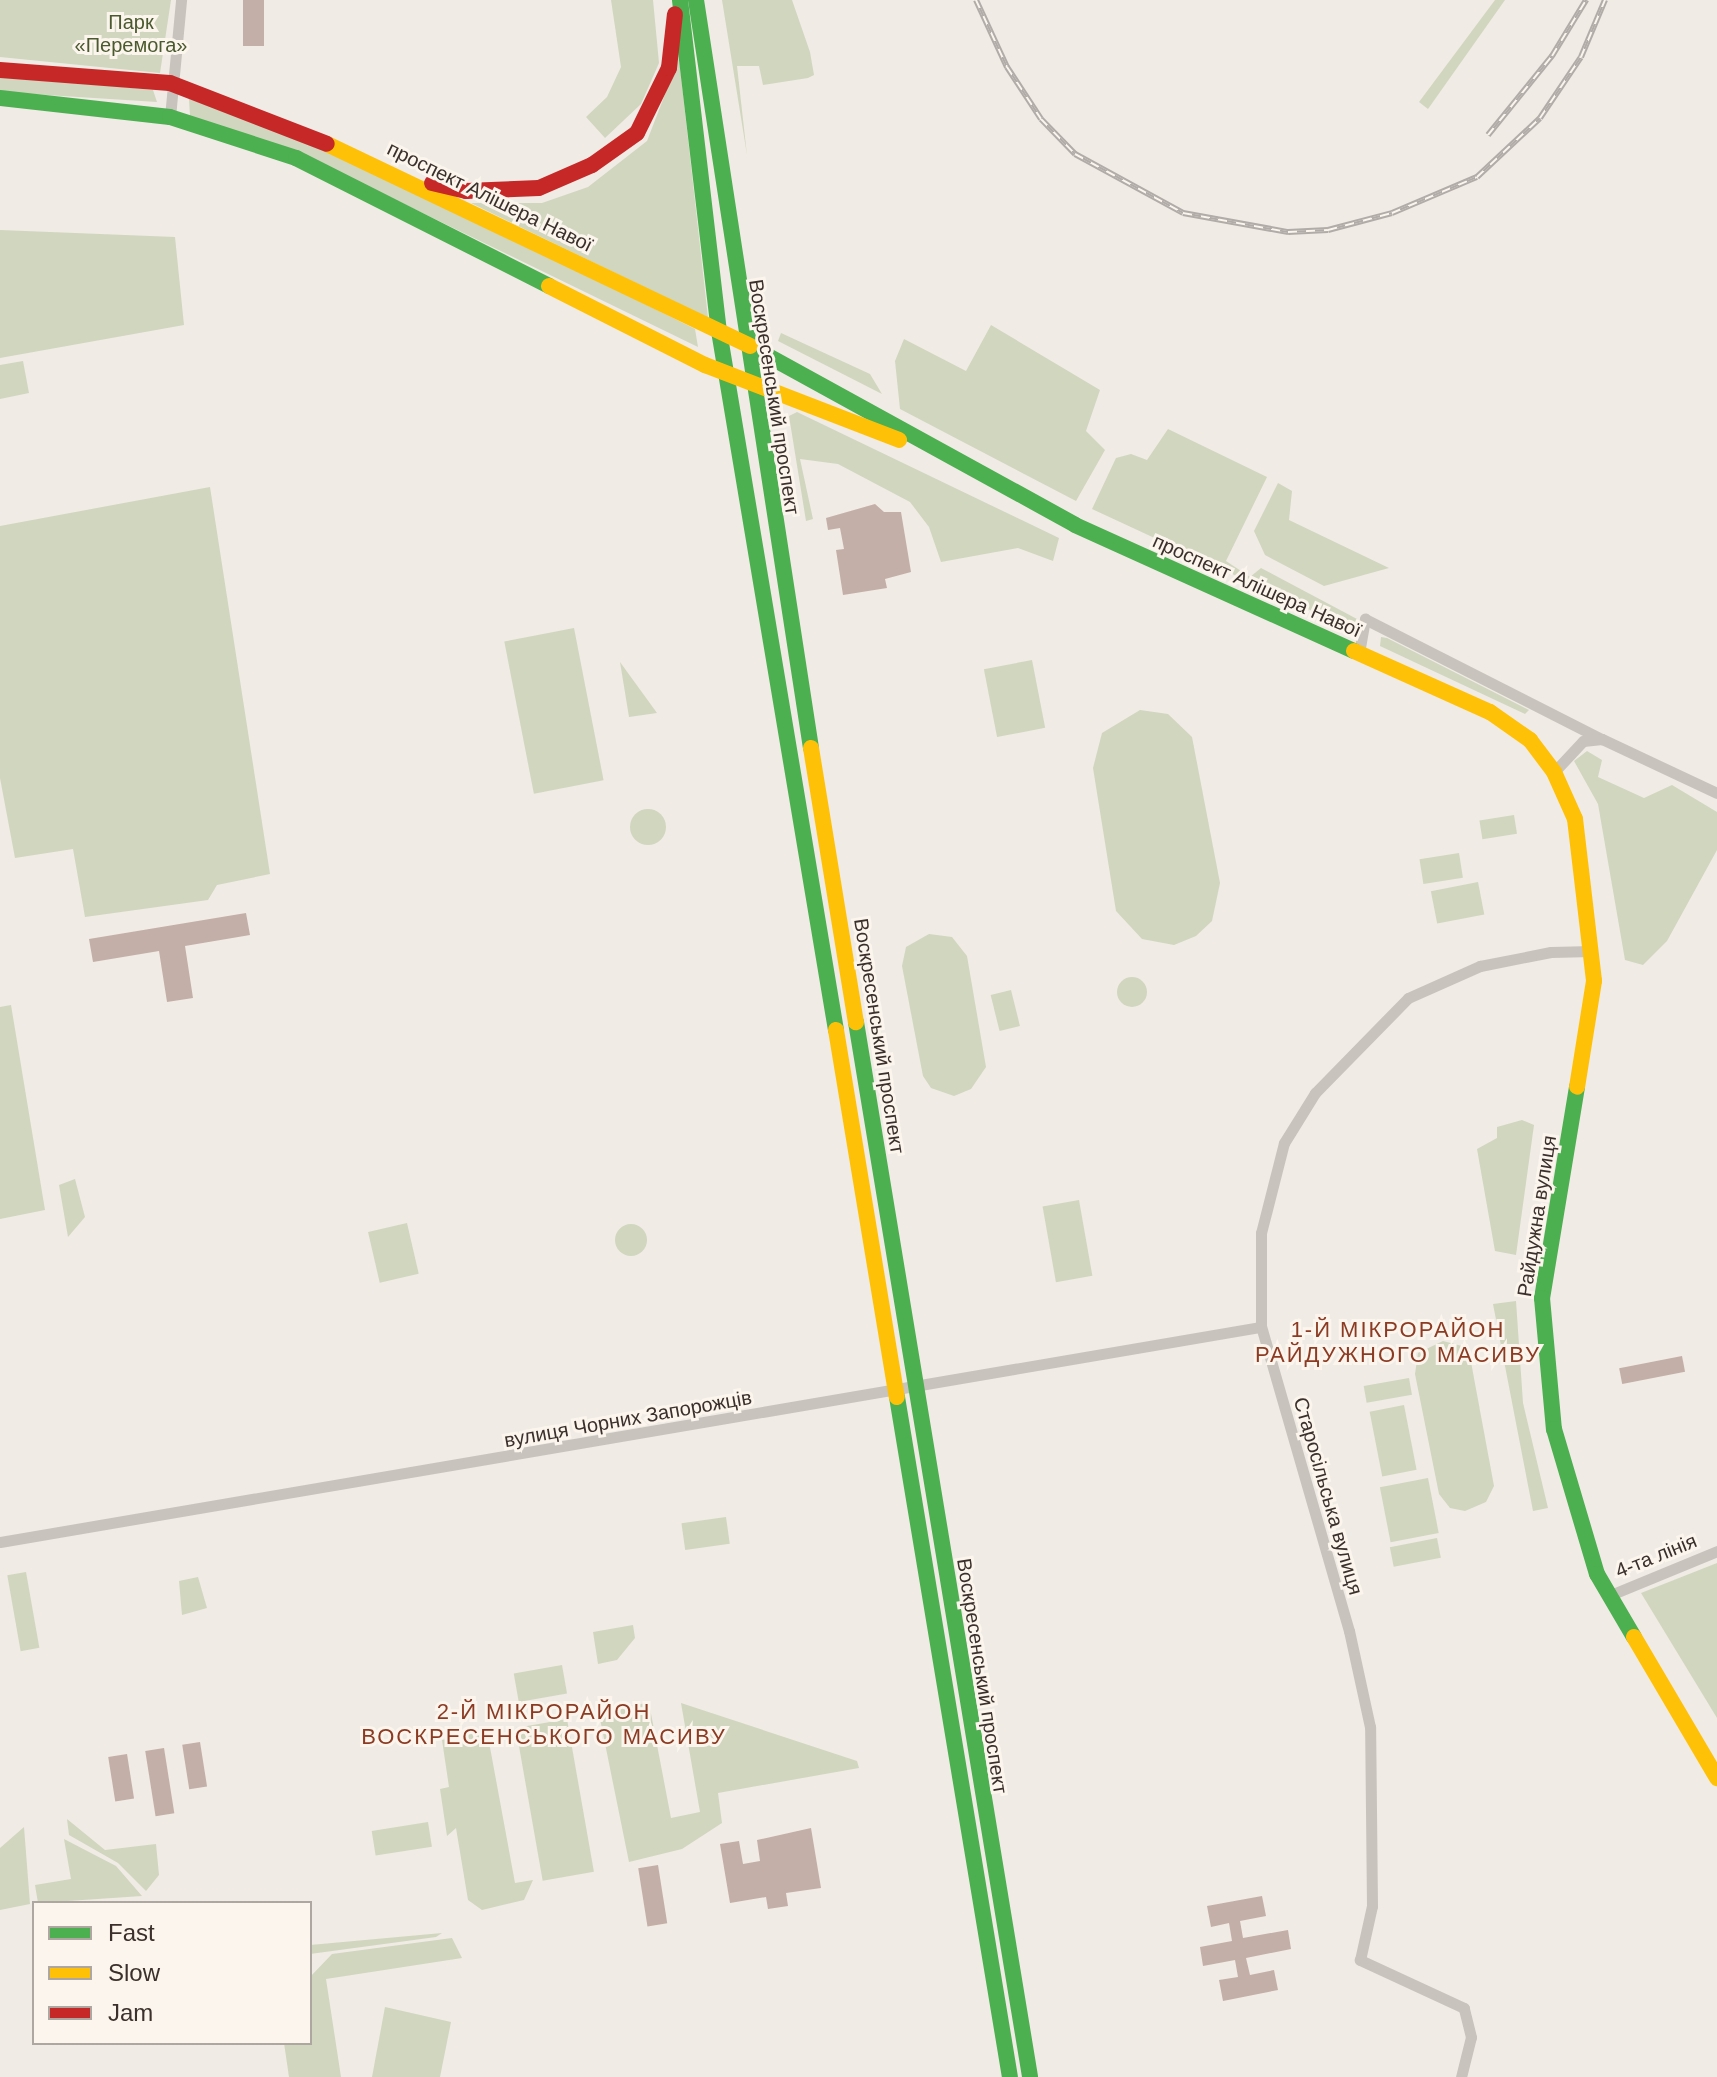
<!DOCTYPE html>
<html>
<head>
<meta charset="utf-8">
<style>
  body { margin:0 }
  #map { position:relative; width:1717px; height:2077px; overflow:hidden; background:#f0ebe5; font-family:Helvetica,sans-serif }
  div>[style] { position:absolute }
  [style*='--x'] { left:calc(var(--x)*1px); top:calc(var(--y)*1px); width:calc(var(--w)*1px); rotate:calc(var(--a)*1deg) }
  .green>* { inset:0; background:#d1d6bf; transform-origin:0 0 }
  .round { border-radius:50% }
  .building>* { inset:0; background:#c3afa7; transform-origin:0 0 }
  .street>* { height:11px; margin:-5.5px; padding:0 5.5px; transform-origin:5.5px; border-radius:5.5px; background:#c9c3be }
  .fast>* { height:16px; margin:-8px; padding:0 8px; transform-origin:8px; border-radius:8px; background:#4caf50 }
  .slow>* { height:16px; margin:-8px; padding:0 8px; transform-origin:8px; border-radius:8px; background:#ffc107 }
  .jam>* { height:16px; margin:-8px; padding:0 8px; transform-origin:8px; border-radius:8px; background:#c62828 }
  .rail>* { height:6px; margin-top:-3px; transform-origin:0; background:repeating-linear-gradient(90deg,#fbf5ee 0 9px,#b1aca8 0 18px); box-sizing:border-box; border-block:2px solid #b1aca8 }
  span { translate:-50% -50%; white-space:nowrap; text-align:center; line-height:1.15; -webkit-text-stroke:6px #fbf5ee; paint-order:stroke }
  .park-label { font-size:20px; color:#4a5a2e }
  .street-label { font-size:20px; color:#3b302b }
  .neighbourhood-label { font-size:22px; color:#8c3b22; letter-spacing:2px }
  .legend { position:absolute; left:32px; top:1901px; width:280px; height:144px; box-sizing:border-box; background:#fbf5ee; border:2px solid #aea6a0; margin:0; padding:10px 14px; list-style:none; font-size:24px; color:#3b302b }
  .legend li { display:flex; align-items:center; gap:16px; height:40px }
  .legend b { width:40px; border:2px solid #aea6a0 }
</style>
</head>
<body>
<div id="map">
  <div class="green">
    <div style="clip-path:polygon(0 0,171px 0,160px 73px,0 57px)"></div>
    <div style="clip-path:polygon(611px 0,653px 0,659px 63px,641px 104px,605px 138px,586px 117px,607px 97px,621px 67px)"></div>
    <div style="clip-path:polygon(722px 0,792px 0,810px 52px,814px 75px,808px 78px,763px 85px,759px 66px,737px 66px,747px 155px)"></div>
    <div style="clip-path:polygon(1495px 0,1505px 0,1428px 109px,1419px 102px)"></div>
    <div style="clip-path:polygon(679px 58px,708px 318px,471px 203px,542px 203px,588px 187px,647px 141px)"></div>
    <div style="clip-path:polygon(0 75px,153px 90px,157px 102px,0 92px)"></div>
    <div style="clip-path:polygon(189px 99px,322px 143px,695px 329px,698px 347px,297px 152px,190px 116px)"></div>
    <div style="clip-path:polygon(0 230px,175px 237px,184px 325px,0 358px)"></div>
    <div style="clip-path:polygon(991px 325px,1100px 390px,1086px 431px,1105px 450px,1076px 501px,900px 409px,895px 361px,904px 339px,966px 371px)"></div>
    <div style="clip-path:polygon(781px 333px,870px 374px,882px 394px,778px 341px)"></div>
    <div style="clip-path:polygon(23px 361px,29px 393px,0 399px,0 365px)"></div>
    <div style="clip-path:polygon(797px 412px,1059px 538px,1053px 561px,1018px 548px,941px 562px,929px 527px,910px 502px,838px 464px,800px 459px,813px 519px,806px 521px,789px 416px)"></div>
    <div style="clip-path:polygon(1168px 429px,1267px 477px,1226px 561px,1250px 577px,1261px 568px,1357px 619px,1359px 625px,1351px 629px,1092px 509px,1116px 458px,1131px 454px,1147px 460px)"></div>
    <div style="clip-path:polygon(1278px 483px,1292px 491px,1289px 520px,1389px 568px,1324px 586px,1265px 555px,1254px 531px)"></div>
    <div style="clip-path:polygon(210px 487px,270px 874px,217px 885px,208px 900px,85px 917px,73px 849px,15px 858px,0 778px,0 526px)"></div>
    <div style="left:574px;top:628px;width:155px;height:71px;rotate:79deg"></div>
    <div style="clip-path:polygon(1381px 637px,1387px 638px,1529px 710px,1525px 714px,1380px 646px)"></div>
    <div style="left:1032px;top:660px;width:69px;height:49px;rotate:79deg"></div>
    <div style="clip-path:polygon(620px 662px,657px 713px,629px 717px)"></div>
    <div style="clip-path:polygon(1140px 710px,1168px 714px,1192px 737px,1220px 883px,1212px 921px,1196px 936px,1174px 945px,1142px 939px,1116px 911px,1093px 768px,1102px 733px)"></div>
    <div style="clip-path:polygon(1587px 751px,1602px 760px,1598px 777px,1644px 798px,1672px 785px,1717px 812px,1717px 850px,1667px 941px,1643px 965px,1625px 960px,1598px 804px,1574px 761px)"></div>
    <div class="round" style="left:630px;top:809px;width:36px;height:36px"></div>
    <div style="left:1514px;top:815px;width:19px;height:35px;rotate:81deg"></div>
    <div style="left:1459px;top:853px;width:25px;height:40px;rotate:81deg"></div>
    <div style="left:1478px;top:882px;width:33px;height:48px;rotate:79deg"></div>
    <div style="clip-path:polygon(929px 934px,952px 937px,967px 956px,986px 1067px,971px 1089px,954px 1096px,931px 1088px,923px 1076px,902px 966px,906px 947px)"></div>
    <div class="round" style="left:1117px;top:977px;width:30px;height:30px"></div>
    <div style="left:1011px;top:990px;width:37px;height:21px;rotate:76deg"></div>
    <div style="clip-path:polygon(11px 1005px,45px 1210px,0 1219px,0 1007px)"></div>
    <div style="clip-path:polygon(1522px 1120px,1534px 1125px,1516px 1255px,1495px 1251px,1477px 1149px,1497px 1138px,1497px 1127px)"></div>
    <div style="clip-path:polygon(75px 1179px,85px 1217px,68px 1237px,59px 1185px)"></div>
    <div style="left:1079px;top:1200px;width:77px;height:37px;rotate:80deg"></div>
    <div style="left:407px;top:1223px;width:52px;height:40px;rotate:77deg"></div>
    <div class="round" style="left:615px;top:1224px;width:32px;height:32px"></div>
    <div style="clip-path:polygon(1516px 1301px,1523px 1403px,1548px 1508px,1533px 1511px,1493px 1304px)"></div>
    <div style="clip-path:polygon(1443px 1341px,1462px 1346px,1471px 1362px,1494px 1486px,1486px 1502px,1465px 1511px,1450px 1508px,1439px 1494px,1415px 1374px,1418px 1353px)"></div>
    <div style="left:1409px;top:1378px;width:17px;height:46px;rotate:80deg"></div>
    <div style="left:1404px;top:1405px;width:66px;height:35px;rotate:79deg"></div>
    <div style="left:1428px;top:1478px;width:56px;height:49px;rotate:79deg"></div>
    <div style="left:726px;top:1517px;width:27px;height:45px;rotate:82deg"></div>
    <div style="left:1437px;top:1538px;width:20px;height:48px;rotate:79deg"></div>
    <div style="clip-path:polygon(1717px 1563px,1717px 1718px,1641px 1593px)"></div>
    <div style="left:26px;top:1572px;width:77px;height:19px;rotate:80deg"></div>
    <div style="clip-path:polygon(198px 1577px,207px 1608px,182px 1615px,179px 1581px)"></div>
    <div style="clip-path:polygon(633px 1625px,635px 1638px,617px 1660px,598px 1664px,593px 1632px)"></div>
    <div style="left:562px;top:1665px;width:29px;height:49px;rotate:80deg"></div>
    <div style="clip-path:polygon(649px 1703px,671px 1818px,700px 1812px,681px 1703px,857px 1761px,859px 1768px,718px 1793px,722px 1823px,682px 1849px,629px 1862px,598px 1709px)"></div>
    <div style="left:567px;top:1719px;width:155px;height:52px;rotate:80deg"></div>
    <div style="clip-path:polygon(487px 1731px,515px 1883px,533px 1880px,524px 1900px,482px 1910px,468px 1900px,456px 1828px,447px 1836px,440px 1789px,449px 1787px,442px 1740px)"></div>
    <div style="clip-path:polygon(67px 1819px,105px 1850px,156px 1844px,159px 1875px,146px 1891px,118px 1863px,69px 1835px)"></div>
    <div style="left:428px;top:1822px;width:25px;height:57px;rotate:81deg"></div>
    <div style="clip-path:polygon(24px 1827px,30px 1904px,0 1910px,0 1848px)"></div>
    <div style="clip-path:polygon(64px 1839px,116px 1866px,142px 1896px,38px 1903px,35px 1885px,71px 1879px)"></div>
    <div style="clip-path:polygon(442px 1933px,436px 1937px,310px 1954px,310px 1945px)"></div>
    <div style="clip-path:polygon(452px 1938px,462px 1958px,326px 1979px,341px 2077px,289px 2077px,284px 2043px,310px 2043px,310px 1977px,332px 1954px)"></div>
    <div style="clip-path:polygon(385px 2007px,451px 2022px,440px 2077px,372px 2077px)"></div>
  </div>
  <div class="building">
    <div style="left:243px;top:0;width:21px;height:46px"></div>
    <div style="clip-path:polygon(875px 504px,884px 512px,901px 512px,911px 572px,885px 579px,887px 588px,843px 595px,836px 550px,844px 549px,840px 528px,828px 530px,826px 518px)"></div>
    <div style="clip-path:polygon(246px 913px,250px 935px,185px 946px,193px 998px,167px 1002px,159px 951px,93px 962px,89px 939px)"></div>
    <div style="left:1682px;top:1356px;width:16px;height:64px;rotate:79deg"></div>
    <div style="left:200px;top:1742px;width:45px;height:18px;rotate:81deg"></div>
    <div style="left:164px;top:1748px;width:66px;height:19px;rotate:81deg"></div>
    <div style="left:127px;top:1754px;width:45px;height:19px;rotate:81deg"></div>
    <div style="clip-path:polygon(811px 1828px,821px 1888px,786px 1893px,788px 1906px,768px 1909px,766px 1897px,730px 1903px,720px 1844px,739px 1841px,743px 1864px,760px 1861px,757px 1840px)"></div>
    <div style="left:658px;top:1865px;width:59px;height:20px;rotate:81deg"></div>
    <div style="clip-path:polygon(1262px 1896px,1266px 1916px,1240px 1921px,1243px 1938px,1288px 1930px,1291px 1949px,1246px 1958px,1250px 1975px,1274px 1970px,1278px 1990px,1223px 2001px,1219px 1980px,1238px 1977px,1235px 1960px,1203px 1966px,1200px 1947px,1232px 1941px,1229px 1923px,1211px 1927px,1207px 1906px)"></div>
  </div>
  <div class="street">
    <div style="--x:170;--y:117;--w:118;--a:-84.6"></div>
    <div style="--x:1359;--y:653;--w:35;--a:-80"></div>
    <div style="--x:1365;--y:619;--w:266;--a:26.9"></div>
    <div style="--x:1554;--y:772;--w:42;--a:-46.9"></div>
    <div style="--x:1583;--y:741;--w:19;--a:-6"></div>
    <div style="--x:1602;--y:739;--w:127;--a:25.2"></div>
    <div style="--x:0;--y:1542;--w:1279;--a:-9.68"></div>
    <div style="--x:1608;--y:1596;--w:118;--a:-22.4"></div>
    <div style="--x:1461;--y:2077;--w:41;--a:-76"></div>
    <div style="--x:1471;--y:2037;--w:30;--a:-104"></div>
    <div style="--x:1464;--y:2008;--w:115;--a:-155.2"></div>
    <div style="--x:1360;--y:1960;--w:55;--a:-77.5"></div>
    <div style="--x:1372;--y:1906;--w:179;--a:-90.6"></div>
    <div style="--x:1370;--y:1727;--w:98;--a:-102.3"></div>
    <div style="--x:1349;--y:1631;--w:316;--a:-106.1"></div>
    <div style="--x:1261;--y:1327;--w:94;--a:-90"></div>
    <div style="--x:1261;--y:1233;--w:93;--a:-75.7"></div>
    <div style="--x:1284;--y:1143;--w:59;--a:-58.2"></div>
    <div style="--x:1315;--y:1093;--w:133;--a:-45.6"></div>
    <div style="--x:1408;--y:998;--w:79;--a:-24"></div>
    <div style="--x:1480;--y:966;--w:72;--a:-11.2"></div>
    <div style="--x:1551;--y:952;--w:41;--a:-1.4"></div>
  </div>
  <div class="fast">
    <div style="--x:680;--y:0;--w:333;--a:83.3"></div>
    <div style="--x:719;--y:331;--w:709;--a:80.5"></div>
    <div style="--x:696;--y:0;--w:757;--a:81.26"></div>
    <div style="--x:0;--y:98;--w:171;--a:6.4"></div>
    <div style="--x:170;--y:117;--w:133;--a:18"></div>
    <div style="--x:296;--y:158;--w:284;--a:26.8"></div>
    <div style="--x:750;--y:346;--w:371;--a:28.8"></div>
    <div style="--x:1075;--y:525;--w:306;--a:24.3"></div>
    <div style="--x:856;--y:1022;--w:1069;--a:80.63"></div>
    <div style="--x:1577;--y:1087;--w:214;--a:99.4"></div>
    <div style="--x:1542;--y:1298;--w:132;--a:84.8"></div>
    <div style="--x:1554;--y:1429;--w:151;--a:73.5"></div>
    <div style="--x:1597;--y:1574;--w:73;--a:59.6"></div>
    <div style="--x:897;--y:1397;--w:689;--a:80.57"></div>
  </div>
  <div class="slow">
    <div style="--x:327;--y:144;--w:469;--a:25.5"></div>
    <div style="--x:549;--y:286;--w:175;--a:26.9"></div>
    <div style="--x:705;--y:365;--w:208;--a:21.1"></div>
    <div style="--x:1354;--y:651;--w:149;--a:24.2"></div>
    <div style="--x:1490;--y:712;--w:49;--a:35"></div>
    <div style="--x:1530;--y:740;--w:40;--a:53"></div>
    <div style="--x:1554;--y:772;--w:51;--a:65.9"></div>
    <div style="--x:1575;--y:819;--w:163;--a:83.3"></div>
    <div style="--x:1594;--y:981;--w:107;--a:99.1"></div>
    <div style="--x:811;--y:748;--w:278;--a:80.7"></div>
    <div style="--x:836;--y:1030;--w:372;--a:80.6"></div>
    <div style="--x:1634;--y:1637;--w:164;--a:59.5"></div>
  </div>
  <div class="jam">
    <div style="--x:0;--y:70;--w:170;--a:4.4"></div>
    <div style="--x:170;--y:83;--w:168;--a:21.2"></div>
    <div style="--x:432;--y:183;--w:35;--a:13"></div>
    <div style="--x:466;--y:191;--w:73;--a:-2.4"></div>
    <div style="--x:539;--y:188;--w:58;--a:-23.5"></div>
    <div style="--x:592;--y:165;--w:55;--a:-35.4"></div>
    <div style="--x:637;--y:133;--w:72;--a:-63.8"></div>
    <div style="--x:669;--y:68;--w:54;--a:-83.7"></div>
  </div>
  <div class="rail">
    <div style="--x:976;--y:0;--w:74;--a:65.2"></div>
    <div style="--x:1007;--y:67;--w:62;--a:56.8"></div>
    <div style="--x:1041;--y:119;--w:49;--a:45.8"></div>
    <div style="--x:1075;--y:154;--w:123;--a:28.6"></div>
    <div style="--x:1183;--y:213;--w:107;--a:10.3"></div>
    <div style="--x:1288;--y:232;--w:40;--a:-2.9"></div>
    <div style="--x:1328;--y:230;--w:66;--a:-14.9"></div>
    <div style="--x:1392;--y:213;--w:92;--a:-23"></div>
    <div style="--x:1477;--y:177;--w:86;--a:-43.1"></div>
    <div style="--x:1540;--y:118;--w:73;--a:-56.1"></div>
    <div style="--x:1581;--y:57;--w:62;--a:-67.2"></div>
    <div style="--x:1488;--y:135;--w:102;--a:-51"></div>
    <div style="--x:1552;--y:56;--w:66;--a:-58.7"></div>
  </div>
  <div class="park-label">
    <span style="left:131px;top:34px">Парк<br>«Перемога»</span>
  </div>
  <div class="street-label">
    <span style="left:490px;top:197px;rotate:26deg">проспект Алішера Навої</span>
    <span style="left:774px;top:397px;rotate:81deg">Воскресенський проспект</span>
    <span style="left:1257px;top:586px;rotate:24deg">проспект Алішера Навої</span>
    <span style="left:879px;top:1036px;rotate:81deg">Воскресенський проспект</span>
    <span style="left:1537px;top:1216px;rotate:-81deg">Райдужна вулиця</span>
    <span style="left:628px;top:1419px;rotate:-10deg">вулиця Чорних Запорожців</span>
    <span style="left:1328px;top:1496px;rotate:74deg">Старосільська вулиця</span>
    <span style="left:1656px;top:1556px;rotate:-22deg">4-та лінія</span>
    <span style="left:982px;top:1676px;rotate:81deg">Воскресенський проспект</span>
  </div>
  <div class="neighbourhood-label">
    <span style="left:1398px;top:1342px">1-Й МІКРОРАЙОН<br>РАЙДУЖНОГО МАСИВУ</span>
    <span style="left:544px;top:1724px">2-Й МІКРОРАЙОН<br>ВОСКРЕСЕНСЬКОГО МАСИВУ</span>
  </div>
  <ul class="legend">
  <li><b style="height:10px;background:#4caf50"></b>Fast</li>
  <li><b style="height:10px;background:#ffc107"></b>Slow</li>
  <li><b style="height:10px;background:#c62828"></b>Jam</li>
  </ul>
</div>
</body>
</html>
